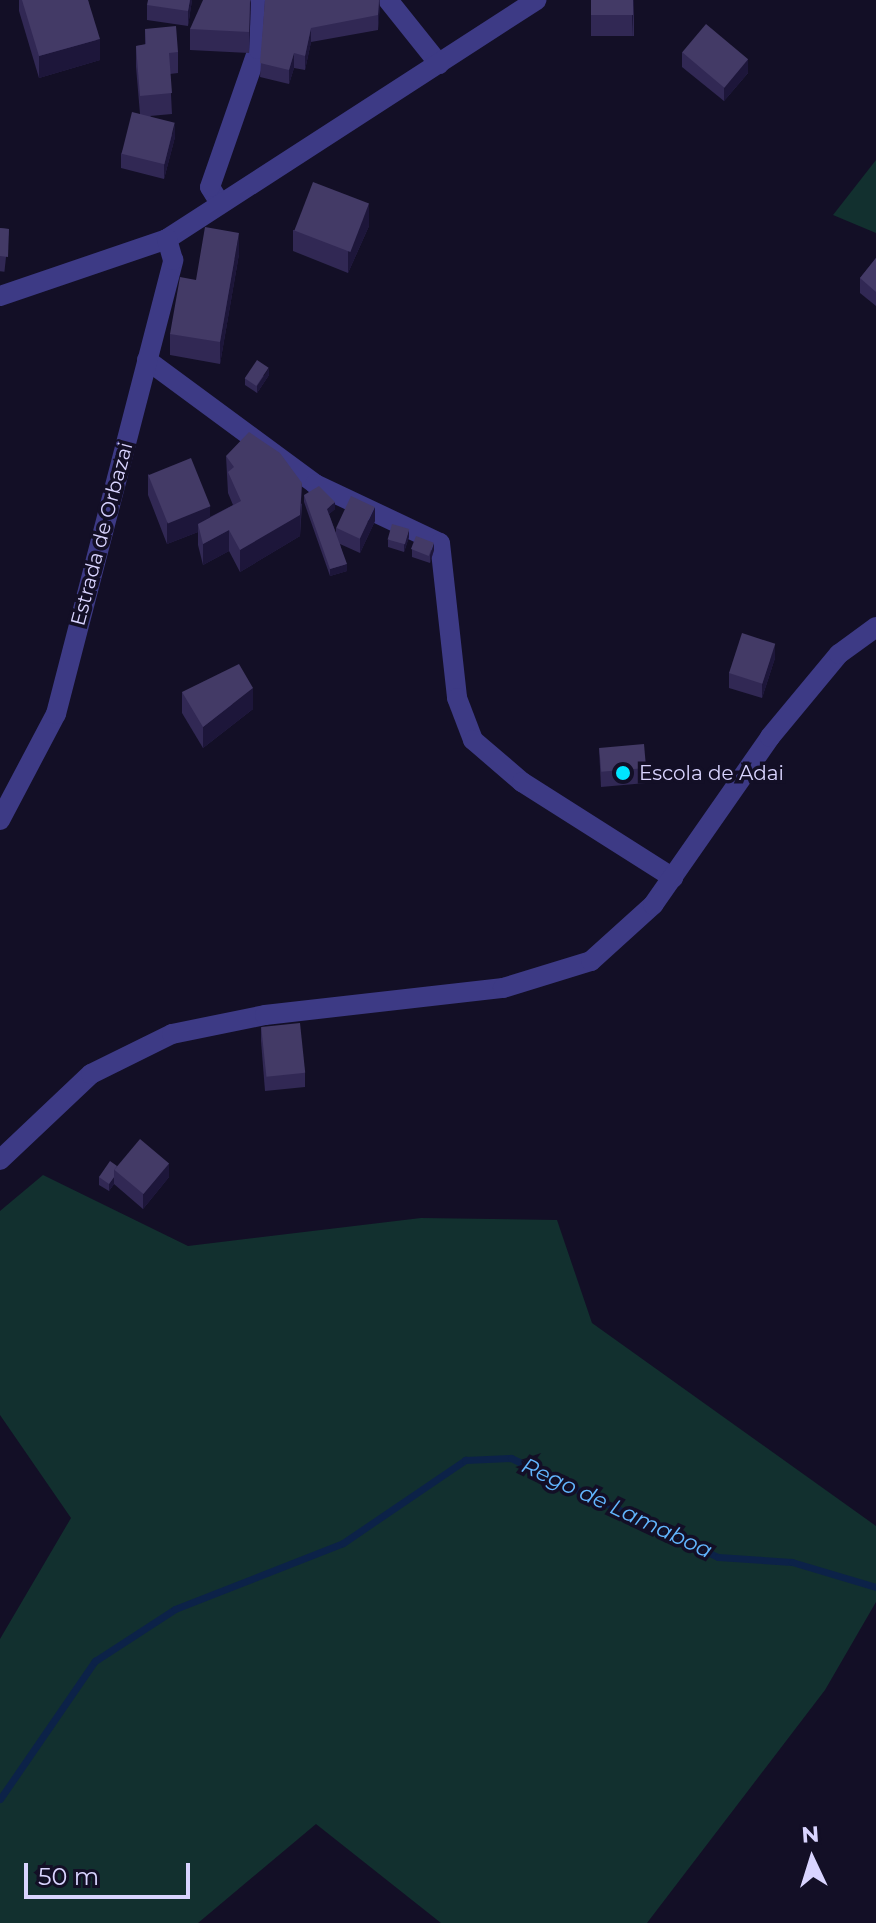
<!DOCTYPE html>
<html>
<head>
<meta charset="utf-8">
<style>
  body { margin:0 }
  #map { position:relative; width:876px; height:1923px; overflow:hidden; background:#130f26; font-family:Montserrat,sans-serif }
  div>[style] { position:absolute }
  [style*='--x'] { left:calc(var(--x)*1px); top:calc(var(--y)*1px); width:calc(var(--w)*1px); rotate:calc(var(--a)*1deg) }
  .green>* { inset:0; background:#12302f }
  .stream>* { height:7px; margin:-3.5px; padding:0 3.5px; transform-origin:3.5px; border-radius:3.5px; background:#0c2248 }
  .minor>* { height:20px; margin:-10px; padding:0 10px; transform-origin:10px; border-radius:10px; background:#3d3a85 }
  .wall>* { inset:0; background:#312854; transform-origin:0 0 }
  .shaded-wall>* { inset:0; background:#1d163a }
  .building>* { inset:0; background:#433a66; transform-origin:0 0 }
  .dots>* { width:22px; height:22px; translate:-50% -50%; box-sizing:border-box; border:4px solid #130f26; border-radius:50% }
  span { translate:-50% -50%; white-space:nowrap; text-align:center; line-height:1.15; -webkit-text-stroke:7px #130f26; paint-order:stroke }
  .street-label { font-size:20px; color:#d9d4ff }
  .poi-label { font-size:20px; color:#d9d4ff }
  .left { translate:0 -50%; text-align:left }
  .water-label { font-size:22px; color:#62b6ff; font-style:italic }
  .north { position:absolute; left:772px; top:1819px; width:80px; height:80px; -webkit-text-stroke:6px #130f26; paint-order:stroke; rotate:356deg; font-size:22px; font-weight:700; line-height:32px; text-align:center; color:#d9d4ff }
  .north::after { content:''; display:block; margin:auto; width:28px; height:36px; background:#d9d4ff; clip-path:polygon(50% 0,100% 100%,50% 72%,0 100%) }
  .scale { position:absolute; left:24px; top:1863px; width:166px; height:36px; box-sizing:border-box; border:4px solid #d9d4ff; border-top:0; padding-left:10px; font-size:24px; line-height:28px; white-space:nowrap; color:#d9d4ff; -webkit-text-stroke:6px #130f26; paint-order:stroke }
</style>
</head>
<body>
<div id="map">
  <div class="green">
    <div style="clip-path:polygon(876px 160px,876px 233px,833px 215px)"></div>
    <div style="clip-path:polygon(43px 1175px,188px 1246px,421px 1218px,557px 1220px,592px 1323px,876px 1526px,876px 1602px,825px 1690px,647px 1923px,441px 1923px,316px 1824px,198px 1923px,0 1923px,0 1639px,71px 1518px,0 1415px,0 1211px)"></div>
  </div>
  <div class="stream">
    <div style="--x:0;--y:1799;--w:168;--a:-55.5"></div>
    <div style="--x:95;--y:1661;--w:95;--a:-33"></div>
    <div style="--x:175;--y:1609;--w:180;--a:-21.4"></div>
    <div style="--x:343;--y:1543;--w:148;--a:-34.2"></div>
    <div style="--x:465;--y:1460;--w:46;--a:-2.5"></div>
    <div style="--x:511;--y:1458;--w:229;--a:25.6"></div>
    <div style="--x:718;--y:1557;--w:74;--a:3.9"></div>
    <div style="--x:792;--y:1562;--w:88;--a:16.6"></div>
  </div>
  <div class="minor">
    <div style="--x:388;--y:0;--w:82;--a:51.4"></div>
    <div style="--x:218;--y:200;--w:15;--a:-122"></div>
    <div style="--x:210;--y:187;--w:146;--a:-70.8"></div>
    <div style="--x:258;--y:49;--w:49;--a:-91.2"></div>
    <div style="--x:0;--y:296;--w:176;--a:-18.8"></div>
    <div style="--x:167;--y:239;--w:440;--a:-32.9"></div>
    <div style="--x:147;--y:360;--w:209;--a:36.4"></div>
    <div style="--x:315;--y:484;--w:138;--a:25.3"></div>
    <div style="--x:440;--y:543;--w:156;--a:83.7"></div>
    <div style="--x:457;--y:698;--w:45;--a:69.1"></div>
    <div style="--x:473;--y:740;--w:65;--a:40.6"></div>
    <div style="--x:522;--y:782;--w:179;--a:32.4"></div>
    <div style="--x:0;--y:820;--w:120;--a:-62.2"></div>
    <div style="--x:56;--y:714;--w:469;--a:-75.5"></div>
    <div style="--x:173;--y:260;--w:22;--a:-106"></div>
    <div style="--x:0;--y:1160;--w:125;--a:-43.4"></div>
    <div style="--x:91;--y:1074;--w:90;--a:-26.3"></div>
    <div style="--x:172;--y:1034;--w:95;--a:-11.5"></div>
    <div style="--x:265;--y:1015;--w:240;--a:-6.5"></div>
    <div style="--x:503;--y:988;--w:92;--a:-17.1"></div>
    <div style="--x:591;--y:961;--w:84;--a:-42.1"></div>
    <div style="--x:653;--y:905;--w:205;--a:-55.1"></div>
    <div style="--x:770;--y:737;--w:108;--a:-50.3"></div>
    <div style="--x:839;--y:654;--w:46;--a:-36.1"></div>
  </div>
  <div class="wall">
    <div style="clip-path:polygon(19px 0,88px 0,100px 60px,39px 78px,19px 11px)"></div>
    <div style="clip-path:polygon(192px 0,188px 26px,147px 20px,147px 5px)"></div>
    <div style="clip-path:polygon(251px 0,249px 53px,190px 50px,190px 29px)"></div>
    <div style="clip-path:polygon(265px 0,380px 0,378px 30px,311px 42px,305px 70px,294px 68px,289px 84px,260px 77px)"></div>
    <div style="left:591px;top:0;width:43px;height:36px"></div>
    <div style="clip-path:polygon(145px 29px,178px 52px,178px 73px,170px 74px,172px 114px,150px 116px,175px 137px,164px 179px,121px 168px,121px 154px,140px 114px,136px 67px,136px 46px,145px 45px)"></div>
    <div style="clip-path:polygon(682px 52px,748px 73px,724px 101px,682px 67px)"></div>
    <div style="clip-path:polygon(369px 226px,348px 273px,293px 251px,293px 230px)"></div>
    <div style="left:0;top:228px;width:9px;height:43px;rotate:6deg"></div>
    <div style="clip-path:polygon(239px 254px,220px 364px,170px 355px,170px 334px)"></div>
    <div style="clip-path:polygon(876px 258px,876px 306px,860px 293px,860px 278px)"></div>
    <div style="clip-path:polygon(269px 375px,257px 393px,245px 385px,245px 378px)"></div>
    <div style="clip-path:polygon(226px 456px,302px 504px,300px 536px,240px 572px,229px 551px,203px 565px,198px 545px,198px 532px,167px 544px,148px 495px,148px 474px,210px 517px,233px 505px,228px 493px)"></div>
    <div style="clip-path:polygon(304px 495px,335px 509px,329px 514px,336px 533px,336px 528px,375px 521px,360px 553px,340px 544px,347px 571px,330px 576px,304px 502px)"></div>
    <div style="clip-path:polygon(409px 537px,404px 552px,388px 547px,388px 540px)"></div>
    <div style="clip-path:polygon(412px 549px,434px 550px,430px 563px,412px 557px)"></div>
    <div style="clip-path:polygon(775px 658px,762px 698px,729px 688px,729px 673px)"></div>
    <div style="clip-path:polygon(182px 692px,253px 709px,203px 748px,182px 713px)"></div>
    <div style="clip-path:polygon(599px 748px,646px 768px,646px 783px,601px 787px)"></div>
    <div style="clip-path:polygon(261px 1027px,305px 1073px,305px 1087px,265px 1091px,261px 1041px)"></div>
    <div style="clip-path:polygon(117px 1166px,169px 1177px,143px 1209px,114px 1184px,109px 1191px,99px 1185px,99px 1177px)"></div>
  </div>
  <div class="shaded-wall">
    <div style="clip-path:polygon(190px 0,192px 0,188px 26px,188px 11px)"></div>
    <div style="clip-path:polygon(250px 0,251px 3px,249px 53px,249px 32px)"></div>
    <div style="clip-path:polygon(379px 0,380px 8px,378px 30px,378px 15px)"></div>
    <div style="clip-path:polygon(633px 0,634px 0,632px 38px,632px 17px)"></div>
    <div style="clip-path:polygon(311px 28px,311px 42px,305px 70px,305px 56px)"></div>
    <div style="clip-path:polygon(100px 39px,100px 60px,39px 78px,39px 56px)"></div>
    <div style="clip-path:polygon(294px 53px,294px 68px,289px 84px,289px 70px)"></div>
    <div style="clip-path:polygon(748px 59px,748px 73px,724px 101px,724px 87px)"></div>
    <div style="clip-path:polygon(175px 123px,175px 137px,164px 179px,164px 165px)"></div>
    <div style="clip-path:polygon(369px 204px,369px 226px,348px 273px,348px 252px)"></div>
    <div style="clip-path:polygon(239px 233px,239px 254px,220px 364px,220px 342px)"></div>
    <div style="clip-path:polygon(269px 368px,269px 375px,257px 393px,257px 386px)"></div>
    <div style="clip-path:polygon(302px 483px,300px 536px,240px 572px,240px 550px)"></div>
    <div style="clip-path:polygon(335px 502px,335px 509px,327px 516px,327px 509px)"></div>
    <div style="clip-path:polygon(210px 506px,210px 528px,198px 524px,198px 532px,167px 544px,167px 522px)"></div>
    <div style="clip-path:polygon(375px 507px,375px 521px,360px 553px,360px 538px)"></div>
    <div style="clip-path:polygon(409px 529px,409px 537px,404px 552px,404px 545px)"></div>
    <div style="clip-path:polygon(229px 530px,229px 551px,203px 565px,203px 544px)"></div>
    <div style="clip-path:polygon(434px 543px,434px 550px,430px 563px,430px 555px)"></div>
    <div style="clip-path:polygon(347px 564px,347px 571px,330px 576px,330px 569px)"></div>
    <div style="clip-path:polygon(775px 644px,775px 658px,762px 698px,762px 684px)"></div>
    <div style="clip-path:polygon(253px 688px,253px 709px,203px 748px,203px 727px)"></div>
    <div style="clip-path:polygon(169px 1163px,169px 1177px,143px 1209px,143px 1194px)"></div>
    <div style="clip-path:polygon(114px 1177px,114px 1184px,109px 1191px,109px 1184px)"></div>
  </div>
  <div class="building">
    <div style="clip-path:polygon(22px 0,88px 0,100px 39px,39px 56px)"></div>
    <div style="clip-path:polygon(148px 0,190px 0,188px 11px,147px 5px)"></div>
    <div style="clip-path:polygon(203px 0,250px 0,249px 32px,190px 29px)"></div>
    <div style="clip-path:polygon(265px 0,379px 0,378px 15px,311px 28px,305px 56px,294px 53px,289px 70px,260px 63px)"></div>
    <div style="left:591px;top:0;width:42px;height:15px"></div>
    <div style="left:706px;top:24px;width:55px;height:37px;rotate:40deg"></div>
    <div style="clip-path:polygon(176px 26px,178px 52px,169px 53px,172px 93px,140px 96px,136px 46px,146px 44px,145px 29px)"></div>
    <div style="left:132px;top:112px;width:44px;height:43px;rotate:14deg"></div>
    <div style="left:313px;top:182px;width:60px;height:52px;rotate:21deg"></div>
    <div style="clip-path:polygon(205px 227px,239px 233px,220px 342px,170px 334px,180px 277px,196px 280px)"></div>
    <div style="clip-path:polygon(0 228px,9px 229px,8px 257px,0 256px)"></div>
    <div style="clip-path:polygon(876px 258px,876px 292px,860px 278px)"></div>
    <div style="left:257px;top:360px;width:14px;height:22px;rotate:34deg"></div>
    <div style="clip-path:polygon(249px 432px,280px 453px,302px 483px,300px 515px,240px 550px,229px 530px,203px 544px,198px 524px,241px 501px,228px 472px,234px 467px,226px 456px)"></div>
    <div style="left:191px;top:458px;width:52px;height:46px;rotate:68deg"></div>
    <div style="clip-path:polygon(319px 486px,335px 502px,327px 509px,347px 564px,330px 569px,304px 495px)"></div>
    <div style="left:351px;top:496px;width:26px;height:35px;rotate:25deg"></div>
    <div style="left:392px;top:524px;width:18px;height:16px;rotate:16deg"></div>
    <div style="left:416px;top:536px;width:19px;height:14px;rotate:21deg"></div>
    <div style="left:742px;top:633px;width:35px;height:42px;rotate:18deg"></div>
    <div style="clip-path:polygon(239px 664px,253px 688px,203px 727px,182px 692px)"></div>
    <div style="left:644px;top:744px;width:24px;height:45px;rotate:85deg"></div>
    <div style="left:300px;top:1023px;width:50px;height:39px;rotate:84deg"></div>
    <div style="left:140px;top:1139px;width:38px;height:40px;rotate:40deg"></div>
    <div style="clip-path:polygon(110px 1161px,117px 1166px,114px 1170px,114px 1177px,109px 1184px,99px 1177px)"></div>
  </div>
  <div class="dots">
    <div style="left:623px;top:773px;background:#00e5ff"></div>
  </div>
  <div class="street-label">
    <span style="left:102px;top:534px;rotate:-75deg">Estrada de Orbazai</span>
  </div>
  <div class="poi-label">
    <span class="left" style="left:639px;top:773px">Escola de Adai</span>
  </div>
  <div class="water-label">
    <span style="left:617px;top:1508px;rotate:25deg">Rego de Lamaboa</span>
  </div>
  <div class="north">N</div>
  <div class="scale">50 m</div>
</div>
</body>
</html>
